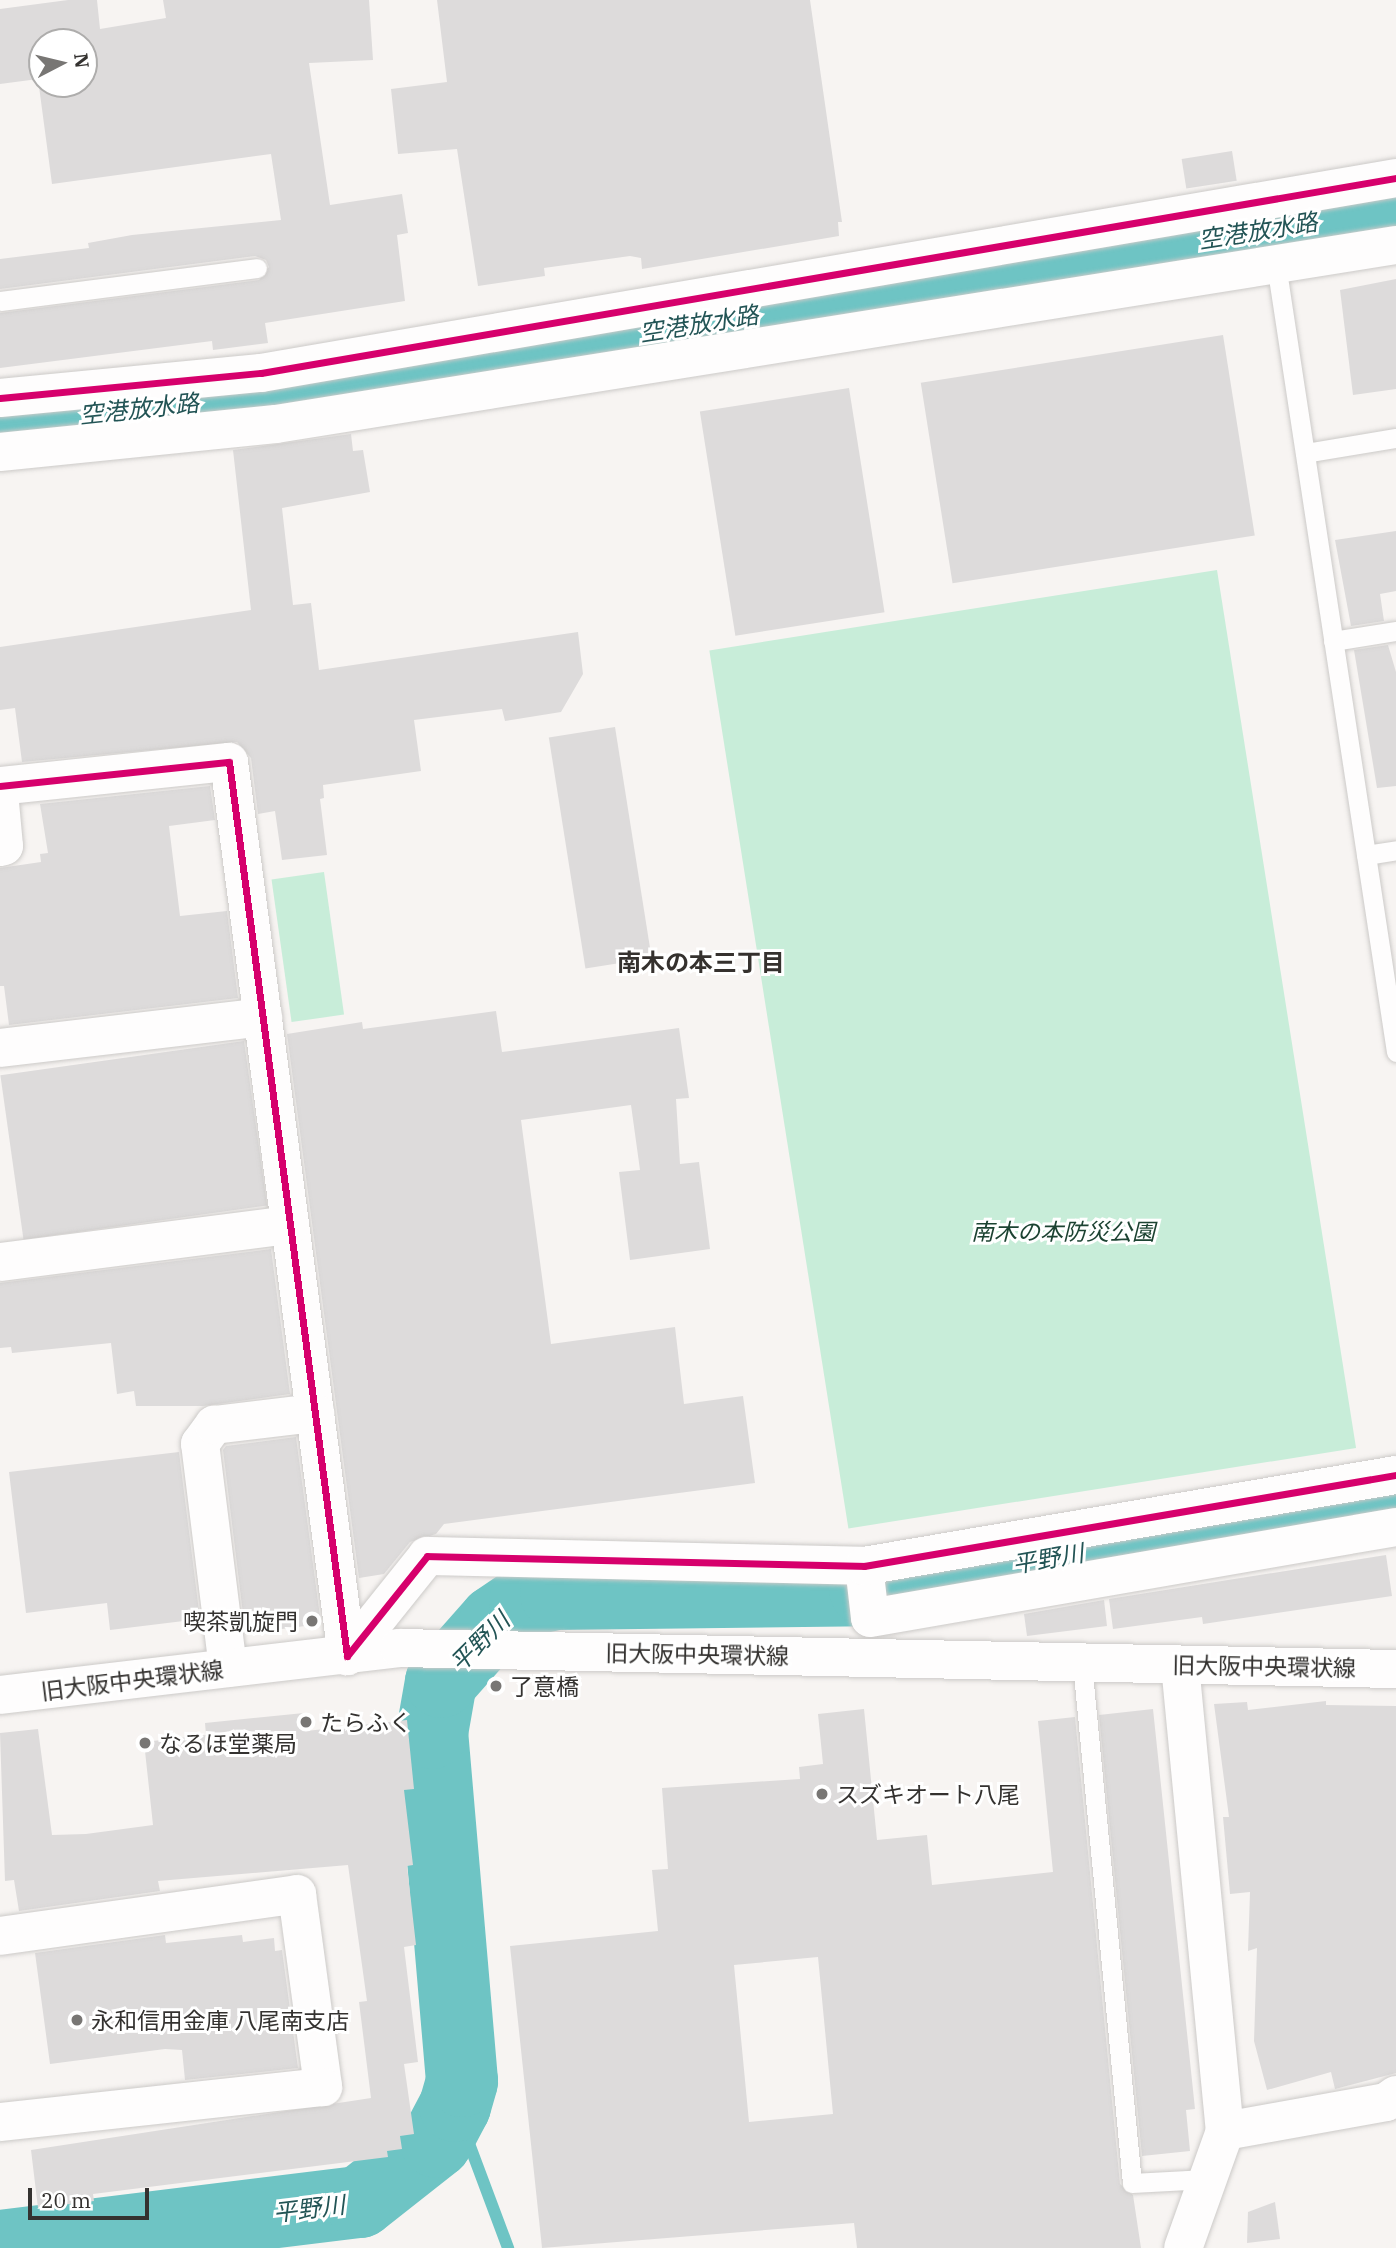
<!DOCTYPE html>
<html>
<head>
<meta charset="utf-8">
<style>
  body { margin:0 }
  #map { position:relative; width:1396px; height:2248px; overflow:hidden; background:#f7f4f2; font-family:"IBM Plex Serif","Noto Sans JP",serif }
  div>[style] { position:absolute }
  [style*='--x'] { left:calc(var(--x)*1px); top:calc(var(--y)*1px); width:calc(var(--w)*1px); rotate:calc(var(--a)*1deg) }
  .green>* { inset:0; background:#c8edd9; transform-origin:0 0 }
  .stream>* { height:12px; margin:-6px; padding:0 6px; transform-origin:6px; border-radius:6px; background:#6ec4c4 }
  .river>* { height:72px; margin:-36px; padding:0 36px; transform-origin:36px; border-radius:36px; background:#6ec4c4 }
  .building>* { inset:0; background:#dddbdb; transform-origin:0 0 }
  .roads { filter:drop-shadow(0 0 2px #cccac8) drop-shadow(0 0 2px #cccac8) }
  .service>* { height:19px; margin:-9.5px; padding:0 9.5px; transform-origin:9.5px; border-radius:9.5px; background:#fefdfd }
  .minor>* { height:38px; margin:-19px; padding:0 19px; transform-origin:19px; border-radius:19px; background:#fefdfd }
  .primary>* { height:38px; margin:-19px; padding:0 19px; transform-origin:19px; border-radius:19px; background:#fefdfd }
  .cycleway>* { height:7px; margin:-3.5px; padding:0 3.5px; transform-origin:3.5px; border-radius:3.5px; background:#d6006c }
  .dots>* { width:19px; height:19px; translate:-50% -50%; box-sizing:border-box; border:4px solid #fff; border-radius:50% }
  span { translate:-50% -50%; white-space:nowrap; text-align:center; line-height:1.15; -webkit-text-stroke:6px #fff; paint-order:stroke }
  .park-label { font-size:23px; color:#1c4332; font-style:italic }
  .poi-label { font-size:23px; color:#343230 }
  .right { translate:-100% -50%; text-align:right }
  .left { translate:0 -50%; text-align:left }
  .street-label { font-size:23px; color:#343230 }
  .water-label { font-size:24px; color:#225455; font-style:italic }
  .neighbourhood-label { font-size:24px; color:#35312e; font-weight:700 }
  .north { position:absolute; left:28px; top:28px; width:70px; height:70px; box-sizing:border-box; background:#fff; border:2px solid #aeadac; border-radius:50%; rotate:83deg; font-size:19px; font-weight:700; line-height:28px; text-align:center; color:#343230 }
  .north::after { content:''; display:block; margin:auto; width:24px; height:32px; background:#787674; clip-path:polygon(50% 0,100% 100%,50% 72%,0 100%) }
  .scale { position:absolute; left:28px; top:2188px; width:121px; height:32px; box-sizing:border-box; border:4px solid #343230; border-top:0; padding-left:9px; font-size:21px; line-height:24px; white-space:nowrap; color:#343230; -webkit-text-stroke:5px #fff; paint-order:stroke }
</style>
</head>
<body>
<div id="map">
  <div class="green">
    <div style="left:1217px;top:570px;width:889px;height:514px;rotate:81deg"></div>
    <div style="left:324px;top:872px;width:144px;height:53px;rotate:82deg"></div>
  </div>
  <div class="stream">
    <div style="--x:455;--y:2106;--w:152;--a:69.5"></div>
  </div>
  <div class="river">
    <div style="--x:0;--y:423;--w:271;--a:-5.7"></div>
    <div style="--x:270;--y:396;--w:1142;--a:-9.48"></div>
    <div style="--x:0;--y:2246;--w:363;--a:-7"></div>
    <div style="--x:360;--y:2202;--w:97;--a:-38.3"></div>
    <div style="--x:436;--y:2142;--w:41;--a:-62.2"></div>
    <div style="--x:455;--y:2106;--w:26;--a:-74"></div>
    <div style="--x:462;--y:2081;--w:349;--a:-94.9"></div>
    <div style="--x:432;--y:1733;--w:52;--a:-80"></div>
    <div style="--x:441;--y:1682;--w:81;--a:-48.5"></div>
    <div style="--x:495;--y:1621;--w:36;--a:-34"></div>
    <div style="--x:525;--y:1601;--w:32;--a:-13"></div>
    <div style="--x:556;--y:1594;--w:309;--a:-0.7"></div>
    <div style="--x:865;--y:1590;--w:538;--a:-9.51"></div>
  </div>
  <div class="building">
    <div style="clip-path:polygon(evenodd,68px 0,97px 0,100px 29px,166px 18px,163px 0,369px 0,373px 60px,309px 63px,330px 205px,402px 194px,408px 233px,397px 235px,405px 301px,265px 323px,268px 343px,213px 350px,212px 341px,0 368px,0 313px,259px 280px,269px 267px,266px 260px,255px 256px,0 289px,0 259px,89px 248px,88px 243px,132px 235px,281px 220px,271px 154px,52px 184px,38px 79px,0 84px,0 9px,68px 0,42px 42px,84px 42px,84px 84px,42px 84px,42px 42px)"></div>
    <div style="clip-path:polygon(437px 0,810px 0,842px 222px,838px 222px,839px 236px,642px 269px,641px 258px,630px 256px,544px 268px,545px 276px,478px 286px,457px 149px,398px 154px,391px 89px,447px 82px)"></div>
    <div style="left:1232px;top:151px;width:30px;height:51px;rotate:81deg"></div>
    <div style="clip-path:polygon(1396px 279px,1396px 389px,1353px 395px,1340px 290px)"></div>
    <div style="left:1223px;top:335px;width:203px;height:306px;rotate:81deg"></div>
    <div style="left:849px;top:388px;width:227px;height:151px;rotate:81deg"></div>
    <div style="clip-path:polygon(351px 434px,353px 451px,363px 450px,370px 492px,282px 508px,293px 605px,311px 603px,319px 670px,578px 632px,583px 674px,561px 712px,505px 721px,502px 709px,414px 720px,421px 771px,323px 785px,324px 798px,320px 799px,327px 855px,282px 860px,275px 811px,258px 814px,251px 758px,237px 742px,22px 762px,15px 708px,0 710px,0 647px,251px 610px,233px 450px)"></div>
    <div style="clip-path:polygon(1396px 531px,1396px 591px,1380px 594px,1384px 621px,1351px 626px,1335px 540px)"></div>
    <div style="clip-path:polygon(1388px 645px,1396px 672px,1396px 786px,1377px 788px,1354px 650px)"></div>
    <div style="left:615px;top:727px;width:234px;height:67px;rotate:81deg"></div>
    <div style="clip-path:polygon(210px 786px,215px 820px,169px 826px,180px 916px,227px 911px,238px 998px,9px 1025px,4px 986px,0 986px,0 868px,41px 862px,40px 854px,48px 853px,40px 804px)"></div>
    <div style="clip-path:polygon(496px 1011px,502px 1052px,679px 1028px,689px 1098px,676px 1099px,680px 1164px,699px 1162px,710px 1249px,630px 1260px,619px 1172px,640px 1170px,631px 1105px,521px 1120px,551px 1344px,675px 1327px,684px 1404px,743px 1396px,755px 1483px,444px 1524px,436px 1534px,410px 1542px,384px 1574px,359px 1578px,287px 1034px,362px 1022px,363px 1029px)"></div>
    <div style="left:244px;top:1041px;width:166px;height:246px;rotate:82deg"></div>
    <div style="clip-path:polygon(271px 1249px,290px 1394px,203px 1406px,136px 1406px,134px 1391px,117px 1394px,111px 1343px,12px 1353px,11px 1347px,0 1348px,0 1283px)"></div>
    <div style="clip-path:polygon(296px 1437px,321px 1624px,266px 1631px,264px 1611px,243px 1614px,223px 1450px,226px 1446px)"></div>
    <div style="clip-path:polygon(179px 1452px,200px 1619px,110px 1630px,107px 1603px,26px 1613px,9px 1472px)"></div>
    <div style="clip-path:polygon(1386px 1555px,1392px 1596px,1203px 1624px,1202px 1617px,1113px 1629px,1109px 1599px)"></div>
    <div style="clip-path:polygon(1104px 1600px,1107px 1626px,1027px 1636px,1024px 1614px)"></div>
    <div style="clip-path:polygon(1326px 1701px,1326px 1705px,1396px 1706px,1396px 2073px,1335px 2089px,1331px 2072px,1267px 2090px,1254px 2041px,1257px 1948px,1248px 1951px,1250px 1892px,1230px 1894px,1223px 1817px,1229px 1817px,1214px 1704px,1247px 1702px,1248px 1710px)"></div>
    <div style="clip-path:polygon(evenodd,864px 1709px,877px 1840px,927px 1835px,932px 1885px,1053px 1872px,1038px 1721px,1075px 1717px,1120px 2184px,1133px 2195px,1141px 2248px,857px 2248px,854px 2223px,542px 2248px,510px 1946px,658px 1931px,652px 1870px,668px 1869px,662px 1788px,800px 1779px,799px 1767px,823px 1764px,818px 1714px,864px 1709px,818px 1957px,833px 2114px,749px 2122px,734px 1965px,818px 1957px)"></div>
    <div style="clip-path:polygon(1153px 1709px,1195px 2109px,1186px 2110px,1190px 2151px,1142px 2156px,1099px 1715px)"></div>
    <div style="clip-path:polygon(304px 1713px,306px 1731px,407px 1720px,414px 1789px,404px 1790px,413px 1865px,407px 1866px,416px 1945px,404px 1947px,418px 2062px,404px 2064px,414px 2134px,400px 2136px,402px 2149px,387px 2151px,388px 2157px,93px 2194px,94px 2201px,38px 2208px,31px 2150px,371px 2098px,359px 2002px,367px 2001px,348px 1865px,158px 1881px,160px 1891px,19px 1911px,14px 1880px,5px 1881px,0 1733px,38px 1729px,52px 1835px,86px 1834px,153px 1825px,144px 1742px,206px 1735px,205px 1723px)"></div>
    <div style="clip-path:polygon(165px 1935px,166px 1943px,242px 1935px,243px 1942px,274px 1938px,275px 1951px,282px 1950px,298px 2068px,185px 2080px,182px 2050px,165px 2049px,50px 2064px,35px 1953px)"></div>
    <div style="clip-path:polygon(1275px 2202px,1280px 2239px,1247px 2243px,1248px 2212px)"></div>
  </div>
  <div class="roads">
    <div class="service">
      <div style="--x:1276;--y:264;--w:797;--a:81.34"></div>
      <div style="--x:0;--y:301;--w:259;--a:-7.3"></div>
      <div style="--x:1305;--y:453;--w:92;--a:-9.4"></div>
      <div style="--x:1333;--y:641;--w:64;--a:-9"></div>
      <div style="--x:1366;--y:855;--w:30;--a:-9"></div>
      <div style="--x:1082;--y:1663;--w:522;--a:84.51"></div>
      <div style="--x:1132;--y:2183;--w:74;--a:-3.1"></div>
    </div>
    <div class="minor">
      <div style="--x:0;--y:398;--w:262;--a:-5.5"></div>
      <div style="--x:261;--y:373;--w:1152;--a:-9.75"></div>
      <div style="--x:0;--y:452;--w:277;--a:-5.8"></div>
      <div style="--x:276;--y:424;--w:1134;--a:-9.08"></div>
      <div style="--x:0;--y:786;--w:230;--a:-6"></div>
      <div style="--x:229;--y:762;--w:902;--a:82.48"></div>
      <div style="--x:0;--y:803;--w:43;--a:84.7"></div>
      <div style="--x:4;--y:846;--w:4;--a:166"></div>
      <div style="--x:0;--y:1048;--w:265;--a:-6.7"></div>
      <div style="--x:0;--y:1262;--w:292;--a:-7.3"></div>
      <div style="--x:864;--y:1566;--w:52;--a:83.4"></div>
      <div style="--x:870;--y:1618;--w:534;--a:-9.82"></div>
      <div style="--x:347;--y:1656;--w:128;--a:-51.3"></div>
      <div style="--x:427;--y:1556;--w:437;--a:1.3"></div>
      <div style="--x:864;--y:1566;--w:540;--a:-9.71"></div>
      <div style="--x:1180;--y:1665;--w:468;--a:84.5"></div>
      <div style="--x:1225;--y:2131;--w:124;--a:109.7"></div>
      <div style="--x:228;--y:1668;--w:226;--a:-97.1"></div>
      <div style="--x:200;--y:1444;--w:24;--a:-54"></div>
      <div style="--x:214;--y:1425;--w:102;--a:-6.8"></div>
      <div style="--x:0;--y:1936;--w:300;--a:-8"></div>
      <div style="--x:297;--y:1894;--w:195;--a:82.3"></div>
      <div style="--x:323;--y:2087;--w:325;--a:173.8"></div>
      <div style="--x:1225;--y:2131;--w:164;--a:-10.2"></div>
      <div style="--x:1386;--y:2102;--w:12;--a:-35"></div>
    </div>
    <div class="primary">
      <div style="--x:0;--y:1695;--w:402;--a:-6.7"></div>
      <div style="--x:399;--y:1648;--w:997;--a:1.21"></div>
    </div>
  </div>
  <div class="cycleway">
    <div style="--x:0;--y:398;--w:262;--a:-5.5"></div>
    <div style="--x:261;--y:373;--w:1152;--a:-9.75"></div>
    <div style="--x:0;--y:786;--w:230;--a:-6"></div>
    <div style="--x:229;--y:762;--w:902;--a:82.48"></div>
    <div style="--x:347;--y:1656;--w:128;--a:-51.3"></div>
    <div style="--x:427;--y:1556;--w:437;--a:1.3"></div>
    <div style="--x:864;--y:1566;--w:540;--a:-9.71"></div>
  </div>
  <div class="dots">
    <div style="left:312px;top:1621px;background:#787674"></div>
    <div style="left:496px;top:1686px;background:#787674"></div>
    <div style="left:306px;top:1722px;background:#787674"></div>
    <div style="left:145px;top:1743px;background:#787674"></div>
    <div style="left:822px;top:1794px;background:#787674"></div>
    <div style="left:77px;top:2020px;background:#787674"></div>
  </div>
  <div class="park-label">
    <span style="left:1063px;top:1231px">南木の本防災公園</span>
  </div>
  <div class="poi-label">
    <span class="right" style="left:298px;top:1621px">喫茶凱旋門</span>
    <span class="left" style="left:510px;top:1686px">了意橋</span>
    <span class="left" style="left:320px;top:1722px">たらふく</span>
    <span class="left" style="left:159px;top:1743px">なるほ堂薬局</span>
    <span class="left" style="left:836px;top:1794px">スズキオート八尾</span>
    <span class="left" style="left:91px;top:2020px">永和信用金庫 八尾南支店</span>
  </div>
  <div class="street-label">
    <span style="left:697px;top:1654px;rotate:1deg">旧大阪中央環状線</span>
    <span style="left:1264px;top:1666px;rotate:1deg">旧大阪中央環状線</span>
    <span style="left:132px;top:1680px;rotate:-7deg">旧大阪中央環状線</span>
  </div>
  <div class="water-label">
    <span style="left:1258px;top:231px;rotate:-9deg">空港放水路</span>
    <span style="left:699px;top:324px;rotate:-9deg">空港放水路</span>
    <span style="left:139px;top:409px;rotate:-6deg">空港放水路</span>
    <span style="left:1048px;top:1559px;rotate:-10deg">平野川</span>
    <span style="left:480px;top:1642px;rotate:-45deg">平野川</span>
    <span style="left:309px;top:2209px;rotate:-7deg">平野川</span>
  </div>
  <div class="neighbourhood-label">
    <span style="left:701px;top:963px">南木の本三丁目</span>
  </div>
  <div class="north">N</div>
  <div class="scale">20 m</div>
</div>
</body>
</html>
